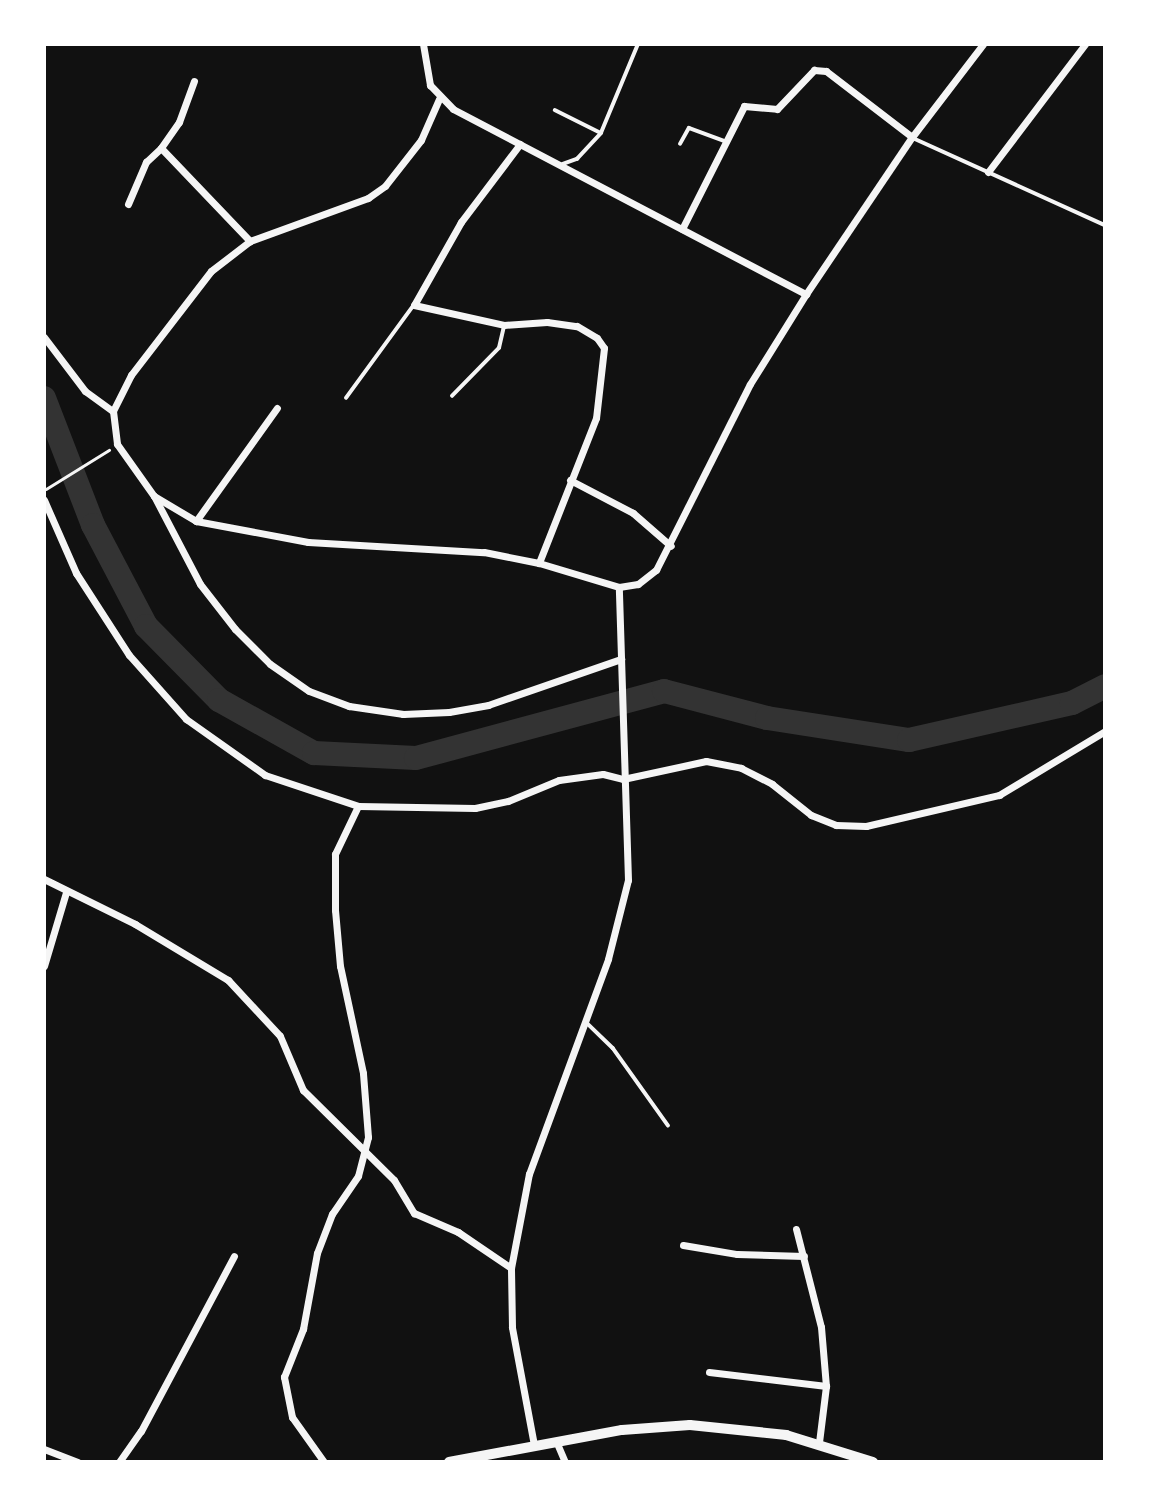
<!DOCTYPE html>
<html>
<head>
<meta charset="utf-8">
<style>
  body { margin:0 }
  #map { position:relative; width:1149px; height:1506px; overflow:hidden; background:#111; font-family:"Times New Roman",serif }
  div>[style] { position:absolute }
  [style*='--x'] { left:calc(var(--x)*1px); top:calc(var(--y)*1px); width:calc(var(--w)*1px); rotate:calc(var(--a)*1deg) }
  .river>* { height:24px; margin:-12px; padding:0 12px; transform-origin:12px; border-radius:12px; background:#333 }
  .path>* { height:2.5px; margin:-1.25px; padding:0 1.25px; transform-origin:1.25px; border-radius:1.25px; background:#f5f5f5 }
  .service>* { height:3.5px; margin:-1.75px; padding:0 1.75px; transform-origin:1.75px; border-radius:1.75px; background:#f5f5f5 }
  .minor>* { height:7px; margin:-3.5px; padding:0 3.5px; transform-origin:3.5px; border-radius:3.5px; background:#f5f5f5 }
  .secondary>* { height:10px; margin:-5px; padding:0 5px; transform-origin:5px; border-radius:5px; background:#f5f5f5 }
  span { translate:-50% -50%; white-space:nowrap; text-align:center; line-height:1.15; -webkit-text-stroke:6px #fff; paint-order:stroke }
  .frame { position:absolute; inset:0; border:46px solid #fff; pointer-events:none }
</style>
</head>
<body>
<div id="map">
  <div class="river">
    <div style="--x:44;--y:398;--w:136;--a:68.9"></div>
    <div style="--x:93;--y:525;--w:114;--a:62.3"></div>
    <div style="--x:146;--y:626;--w:104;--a:45.4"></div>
    <div style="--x:219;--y:700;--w:109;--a:29.2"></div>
    <div style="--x:314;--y:753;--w:102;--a:2.8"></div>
    <div style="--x:416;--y:758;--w:257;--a:-15.1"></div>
    <div style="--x:664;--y:691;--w:106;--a:14.7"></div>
    <div style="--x:767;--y:718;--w:144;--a:8.8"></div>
    <div style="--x:909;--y:740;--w:167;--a:-12.8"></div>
    <div style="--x:1072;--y:703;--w:37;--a:-27"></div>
  </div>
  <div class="path">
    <div style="--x:46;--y:489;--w:74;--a:-31.8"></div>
  </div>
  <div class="service">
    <div style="--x:555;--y:110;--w:51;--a:26.6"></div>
    <div style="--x:913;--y:138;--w:211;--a:24.4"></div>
    <div style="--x:680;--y:144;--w:18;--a:-61"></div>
    <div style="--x:689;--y:128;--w:37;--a:20"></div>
    <div style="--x:563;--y:164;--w:15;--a:-20"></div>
    <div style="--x:577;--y:159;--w:35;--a:-47"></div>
    <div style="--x:601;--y:133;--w:96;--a:-67.4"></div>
    <div style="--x:452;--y:396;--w:67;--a:-45.6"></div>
    <div style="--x:499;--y:348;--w:22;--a:-77"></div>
    <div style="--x:346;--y:398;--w:114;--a:-53.9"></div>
    <div style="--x:587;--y:1023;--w:36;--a:44"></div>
    <div style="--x:613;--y:1048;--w:95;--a:54.5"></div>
  </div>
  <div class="minor">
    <div style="--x:423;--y:44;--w:42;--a:80.3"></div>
    <div style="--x:430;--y:85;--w:33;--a:46"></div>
    <div style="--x:453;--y:109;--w:399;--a:27.7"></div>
    <div style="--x:194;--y:81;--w:44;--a:110.1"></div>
    <div style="--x:179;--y:122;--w:32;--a:125"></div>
    <div style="--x:161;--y:148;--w:129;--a:46.3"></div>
    <div style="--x:439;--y:99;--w:45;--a:113.7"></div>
    <div style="--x:421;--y:140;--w:58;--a:128"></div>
    <div style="--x:385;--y:186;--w:21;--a:145"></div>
    <div style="--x:368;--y:198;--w:126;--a:160"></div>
    <div style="--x:250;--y:241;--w:49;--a:142.4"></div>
    <div style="--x:211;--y:271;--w:131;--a:127.6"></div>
    <div style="--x:131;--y:375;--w:40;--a:116.6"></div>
    <div style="--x:113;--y:411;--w:33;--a:83"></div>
    <div style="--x:117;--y:444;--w:64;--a:54.6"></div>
    <div style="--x:154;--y:496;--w:49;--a:30.8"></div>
    <div style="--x:196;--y:521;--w:114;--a:10.6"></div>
    <div style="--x:308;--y:542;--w:176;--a:3.3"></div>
    <div style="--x:484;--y:552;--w:56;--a:11.3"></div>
    <div style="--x:539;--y:563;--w:84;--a:16.7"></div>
    <div style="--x:619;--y:587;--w:19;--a:-9"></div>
    <div style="--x:638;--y:584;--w:23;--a:-38"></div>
    <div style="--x:656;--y:570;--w:208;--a:-63.2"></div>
    <div style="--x:750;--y:384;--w:106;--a:-58.1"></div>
    <div style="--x:806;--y:294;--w:189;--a:-56"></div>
    <div style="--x:912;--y:137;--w:117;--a:-52.6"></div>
    <div style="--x:520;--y:144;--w:98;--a:127.1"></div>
    <div style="--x:461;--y:222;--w:95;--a:119.5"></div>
    <div style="--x:414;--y:305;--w:92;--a:12.5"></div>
    <div style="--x:504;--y:325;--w:43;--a:-4"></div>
    <div style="--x:547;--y:322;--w:30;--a:8"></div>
    <div style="--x:577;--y:326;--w:23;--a:31"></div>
    <div style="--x:597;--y:338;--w:12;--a:55"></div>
    <div style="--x:604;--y:348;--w:70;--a:96.5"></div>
    <div style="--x:596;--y:418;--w:156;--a:111.5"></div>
    <div style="--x:988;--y:172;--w:161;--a:-52.8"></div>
    <div style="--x:128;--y:204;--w:46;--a:-66.8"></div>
    <div style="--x:146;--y:162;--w:21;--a:-43"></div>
    <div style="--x:682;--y:229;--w:138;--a:-63.2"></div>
    <div style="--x:744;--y:106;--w:33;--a:5"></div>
    <div style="--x:777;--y:109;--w:54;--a:-46.5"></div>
    <div style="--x:814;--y:70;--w:12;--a:5"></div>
    <div style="--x:826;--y:71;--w:108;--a:37.5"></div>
    <div style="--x:44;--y:337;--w:68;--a:52.8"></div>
    <div style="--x:85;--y:391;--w:34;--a:36"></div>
    <div style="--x:570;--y:480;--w:71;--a:27.6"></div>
    <div style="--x:633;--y:513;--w:50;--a:41"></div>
    <div style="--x:154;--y:496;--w:99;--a:62.4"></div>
    <div style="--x:200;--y:584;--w:57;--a:52.1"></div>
    <div style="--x:235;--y:629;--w:49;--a:45"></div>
    <div style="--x:270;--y:664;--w:47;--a:34.7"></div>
    <div style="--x:309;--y:691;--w:43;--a:20.6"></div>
    <div style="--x:349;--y:706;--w:55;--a:8.4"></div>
    <div style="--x:403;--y:714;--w:46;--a:-2.5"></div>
    <div style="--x:449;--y:712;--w:40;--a:-10"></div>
    <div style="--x:488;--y:705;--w:141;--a:-19.1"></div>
    <div style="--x:44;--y:500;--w:80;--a:66.3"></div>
    <div style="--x:76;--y:573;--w:98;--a:57.1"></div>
    <div style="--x:129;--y:655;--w:86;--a:48.3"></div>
    <div style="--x:186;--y:719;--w:97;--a:35.3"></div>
    <div style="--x:265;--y:775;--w:98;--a:18.4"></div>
    <div style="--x:358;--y:806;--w:117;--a:1"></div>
    <div style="--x:475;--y:808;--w:34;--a:-12"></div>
    <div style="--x:508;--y:801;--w:55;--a:-22.4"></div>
    <div style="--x:559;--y:780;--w:44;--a:-7.8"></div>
    <div style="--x:603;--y:774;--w:21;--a:14"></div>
    <div style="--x:623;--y:779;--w:85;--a:-12.2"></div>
    <div style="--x:706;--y:761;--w:36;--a:11"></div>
    <div style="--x:741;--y:768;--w:35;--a:27"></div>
    <div style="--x:772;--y:784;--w:50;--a:38.5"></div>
    <div style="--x:811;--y:815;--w:27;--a:22"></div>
    <div style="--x:836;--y:825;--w:30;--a:2"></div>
    <div style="--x:866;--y:826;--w:137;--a:-13.1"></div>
    <div style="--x:999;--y:795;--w:124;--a:-31.1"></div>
    <div style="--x:196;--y:521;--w:139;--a:-54.4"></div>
    <div style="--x:44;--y:879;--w:102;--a:26.3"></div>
    <div style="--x:135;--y:924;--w:109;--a:31.1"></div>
    <div style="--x:228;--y:980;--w:76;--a:47.1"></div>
    <div style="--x:280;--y:1036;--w:59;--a:66.9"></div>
    <div style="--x:303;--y:1090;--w:128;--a:44.7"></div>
    <div style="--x:394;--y:1180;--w:39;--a:59"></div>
    <div style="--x:414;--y:1213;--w:48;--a:23.4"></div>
    <div style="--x:458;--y:1232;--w:64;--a:34.2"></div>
    <div style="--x:44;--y:966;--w:77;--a:-73.4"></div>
    <div style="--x:796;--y:1229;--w:101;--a:75.7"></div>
    <div style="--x:821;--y:1327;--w:59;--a:85.2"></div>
    <div style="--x:826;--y:1386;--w:56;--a:97.1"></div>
    <div style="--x:683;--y:1245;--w:55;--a:9.5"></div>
    <div style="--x:737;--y:1254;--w:67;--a:1.7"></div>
    <div style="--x:709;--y:1372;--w:118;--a:6.8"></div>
    <div style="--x:556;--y:1441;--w:23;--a:67"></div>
    <div style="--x:534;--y:1445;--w:120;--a:-100.6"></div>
    <div style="--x:512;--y:1327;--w:59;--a:-91"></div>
    <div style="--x:511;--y:1268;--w:96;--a:-79.2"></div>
    <div style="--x:529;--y:1174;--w:229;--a:-69.8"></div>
    <div style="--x:608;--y:959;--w:81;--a:-75.8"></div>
    <div style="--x:628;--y:880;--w:293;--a:-91.8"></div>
    <div style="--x:44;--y:1449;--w:36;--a:21"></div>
    <div style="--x:119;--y:1462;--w:38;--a:-55"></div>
    <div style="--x:141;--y:1431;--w:198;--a:-62"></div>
    <div style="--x:324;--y:1462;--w:55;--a:-125.4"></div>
    <div style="--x:292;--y:1417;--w:41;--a:-101.3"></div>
    <div style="--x:284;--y:1377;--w:52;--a:-68.4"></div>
    <div style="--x:303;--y:1329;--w:77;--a:-79.6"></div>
    <div style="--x:317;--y:1253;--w:42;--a:-69"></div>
    <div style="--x:332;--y:1214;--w:46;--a:-55.6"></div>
    <div style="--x:358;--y:1176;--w:40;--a:-75.6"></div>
    <div style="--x:368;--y:1137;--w:64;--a:-94.5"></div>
    <div style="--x:363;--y:1073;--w:109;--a:-102.1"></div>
    <div style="--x:340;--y:966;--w:56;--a:-95.1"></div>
    <div style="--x:335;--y:910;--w:56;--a:-90"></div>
    <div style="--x:335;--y:854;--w:53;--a:-64.4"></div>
  </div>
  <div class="secondary">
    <div style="--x:449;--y:1462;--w:176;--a:-10.5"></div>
    <div style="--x:622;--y:1430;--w:68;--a:-4.2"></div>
    <div style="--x:690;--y:1425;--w:97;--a:5.9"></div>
    <div style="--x:786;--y:1435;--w:91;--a:17.2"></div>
  </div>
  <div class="frame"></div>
</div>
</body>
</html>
